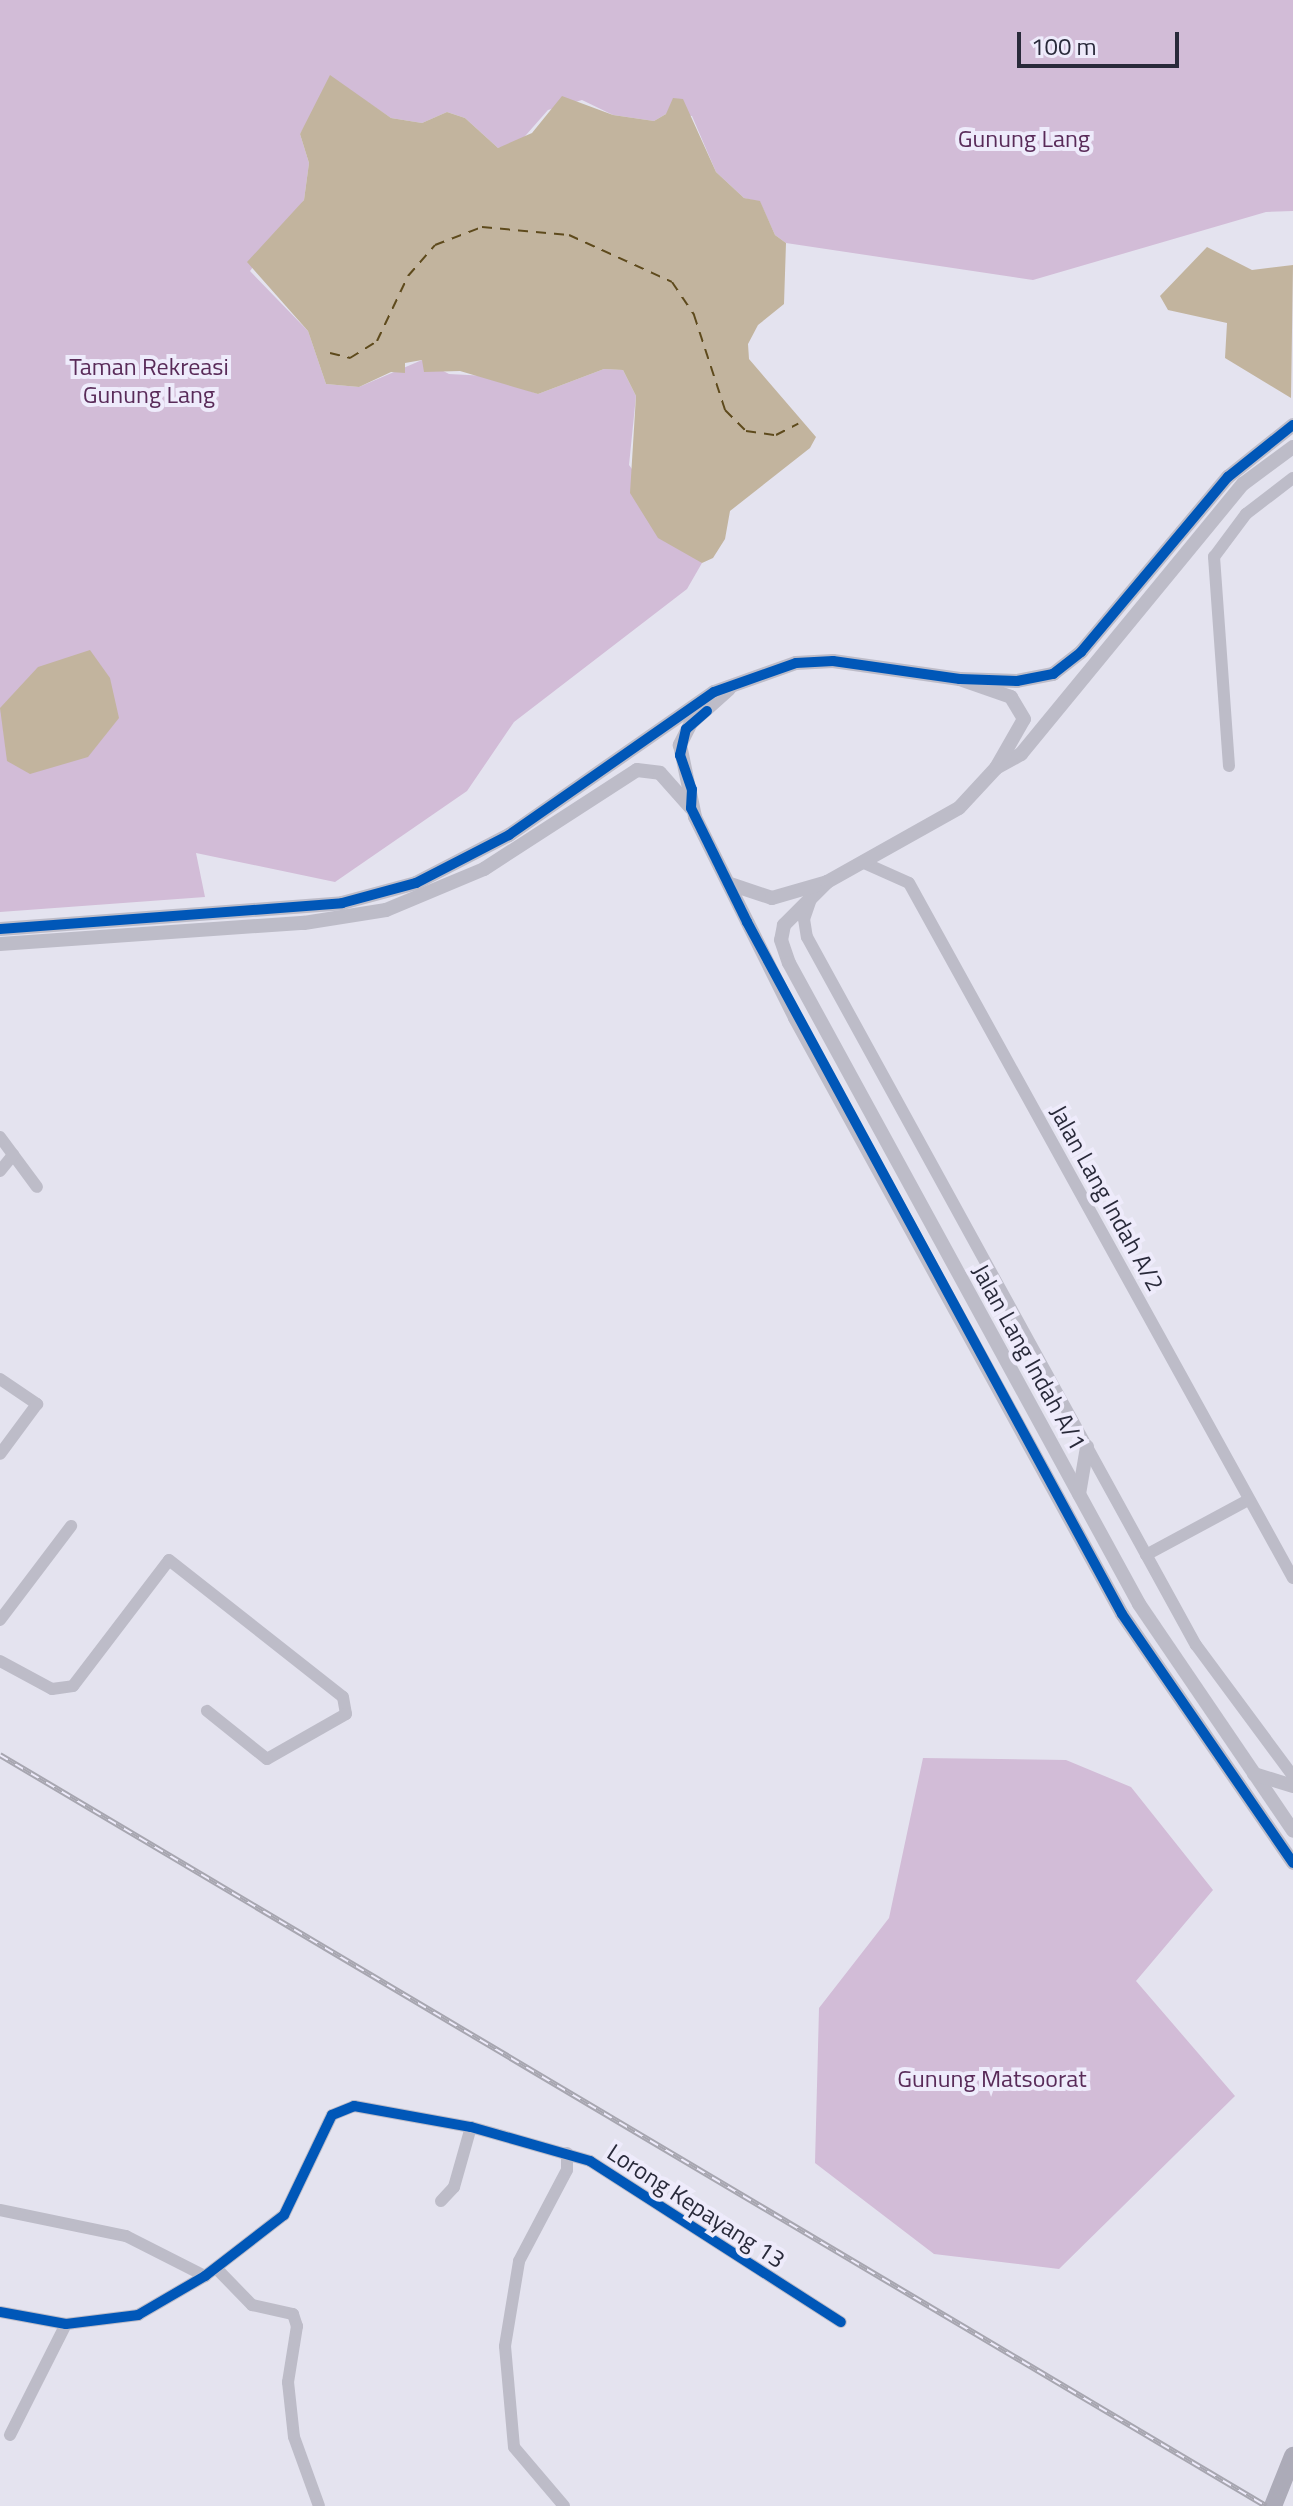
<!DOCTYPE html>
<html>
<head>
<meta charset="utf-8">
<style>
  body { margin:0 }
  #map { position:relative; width:1293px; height:2506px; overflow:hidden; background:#e4e3ef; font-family:"Titillium Web",sans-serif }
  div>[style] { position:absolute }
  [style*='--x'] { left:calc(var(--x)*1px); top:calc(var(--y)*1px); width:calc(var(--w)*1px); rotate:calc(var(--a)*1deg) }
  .green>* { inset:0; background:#d2bcd7 }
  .water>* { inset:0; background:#c2b49e }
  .ferry>* { height:2px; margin-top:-1px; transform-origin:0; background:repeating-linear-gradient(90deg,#5e4a1c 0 10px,transparent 0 18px) }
  .minor>* { height:12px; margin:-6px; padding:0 6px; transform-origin:6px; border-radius:6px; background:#bdbcc8 }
  .tertiary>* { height:14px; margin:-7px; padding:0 7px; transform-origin:7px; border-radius:7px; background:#bdbcc8 }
  .primary>* { height:18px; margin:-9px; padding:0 9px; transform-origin:9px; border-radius:9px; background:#acabb8 }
  .rail>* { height:6px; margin-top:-3px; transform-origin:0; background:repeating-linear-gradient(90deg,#eeebfb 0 9px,#a7a6b0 0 18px); box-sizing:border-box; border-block:2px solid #a7a6b0 }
  .cycleway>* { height:10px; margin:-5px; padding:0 5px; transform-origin:5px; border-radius:5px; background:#0057b8 }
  span { translate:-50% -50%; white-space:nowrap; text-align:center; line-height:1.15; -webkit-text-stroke:8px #eeebfb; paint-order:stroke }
  .park-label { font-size:24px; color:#592b59 }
  .street-label { font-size:24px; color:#292a3a }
  .scale { position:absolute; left:1017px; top:32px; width:162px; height:36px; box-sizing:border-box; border:4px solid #292a3a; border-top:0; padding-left:10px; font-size:24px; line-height:28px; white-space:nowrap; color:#292a3a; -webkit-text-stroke:6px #eeebfb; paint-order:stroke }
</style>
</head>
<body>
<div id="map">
  <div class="green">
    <div style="clip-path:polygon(0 0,1293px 0,1293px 211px,1266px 212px,1033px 280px,786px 243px,775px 235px,760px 202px,744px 198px,716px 172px,692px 116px,666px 114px,654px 121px,613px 115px,582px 100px,548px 110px,519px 143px,498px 148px,465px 118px,447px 112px,422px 123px,391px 118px,363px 99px,305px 126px,300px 134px,309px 163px,304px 200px,250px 271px,308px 331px,326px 384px,359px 387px,422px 360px,449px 374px,487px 376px,538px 394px,604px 369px,623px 370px,636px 396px,629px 465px,702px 563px,687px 589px,514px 722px,467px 791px,335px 882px,196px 853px,205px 897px,0 912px)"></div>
    <div style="clip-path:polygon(923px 1758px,1066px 1760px,1131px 1787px,1213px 1890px,1136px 1981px,1235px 2096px,1059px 2269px,934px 2254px,815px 2163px,819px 2008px,889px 1918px)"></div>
  </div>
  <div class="water">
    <div style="clip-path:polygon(330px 75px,391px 118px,422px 123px,447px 112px,465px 118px,498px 148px,532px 133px,562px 96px,613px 115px,654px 121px,666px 114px,673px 98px,683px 99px,716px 172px,744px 198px,760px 201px,775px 235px,786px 243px,784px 304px,758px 325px,748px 344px,749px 359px,816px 437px,810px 448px,730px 511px,725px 539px,713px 558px,702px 563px,658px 538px,630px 493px,636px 396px,623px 370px,604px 369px,538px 394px,460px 371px,424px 372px,422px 360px,405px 363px,405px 373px,391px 372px,359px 387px,326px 384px,308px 331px,247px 262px,304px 200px,309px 163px,300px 134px)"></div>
    <div style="clip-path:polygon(1207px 247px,1252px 270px,1293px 265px,1291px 398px,1225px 358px,1227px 323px,1168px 310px,1160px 296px)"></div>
    <div style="clip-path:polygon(90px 650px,110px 678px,119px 718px,88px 757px,30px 774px,7px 761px,0 708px,38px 667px)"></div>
  </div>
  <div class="ferry">
    <div style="--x:330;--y:353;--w:21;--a:14"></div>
    <div style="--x:350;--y:358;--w:32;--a:-32"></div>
    <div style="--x:377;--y:341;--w:72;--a:-64.5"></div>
    <div style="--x:408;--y:276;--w:41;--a:-48.9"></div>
    <div style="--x:435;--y:245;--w:50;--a:-21"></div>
    <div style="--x:482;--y:227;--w:87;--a:5.3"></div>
    <div style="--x:569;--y:235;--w:113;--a:24.5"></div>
    <div style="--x:672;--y:282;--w:40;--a:56"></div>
    <div style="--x:694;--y:315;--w:100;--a:71.9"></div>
    <div style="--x:725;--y:410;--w:30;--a:45"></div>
    <div style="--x:746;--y:431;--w:30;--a:8"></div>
    <div style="--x:776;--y:435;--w:25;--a:-27"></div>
  </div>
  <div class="minor">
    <div style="--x:1229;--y:766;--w:210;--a:-94.1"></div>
    <div style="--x:1214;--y:557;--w:54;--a:-53.3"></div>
    <div style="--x:1246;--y:514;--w:59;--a:-37.5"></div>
    <div style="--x:862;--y:862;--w:51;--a:24.1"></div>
    <div style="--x:909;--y:883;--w:794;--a:61.08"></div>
    <div style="--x:811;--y:899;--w:21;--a:109"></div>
    <div style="--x:804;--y:919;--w:18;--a:81"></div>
    <div style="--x:807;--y:937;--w:582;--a:61.23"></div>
    <div style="--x:1087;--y:1447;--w:226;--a:61.2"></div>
    <div style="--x:1196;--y:1645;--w:163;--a:53.5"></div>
    <div style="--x:0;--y:1137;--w:62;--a:53.5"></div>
    <div style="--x:0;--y:1171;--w:21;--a:-51"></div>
    <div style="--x:0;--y:1379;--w:45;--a:34"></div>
    <div style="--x:37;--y:1404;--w:62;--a:126.5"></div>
    <div style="--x:1146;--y:1555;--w:116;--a:-28.3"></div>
    <div style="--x:0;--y:1620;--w:118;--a:-52.9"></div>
    <div style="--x:0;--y:1661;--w:59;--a:28.3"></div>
    <div style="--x:52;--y:1689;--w:21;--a:-8"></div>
    <div style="--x:73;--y:1686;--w:158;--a:-52.7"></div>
    <div style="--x:169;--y:1560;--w:221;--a:38.2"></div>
    <div style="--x:343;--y:1697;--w:17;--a:80"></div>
    <div style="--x:346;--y:1714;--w:91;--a:150.3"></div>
    <div style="--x:267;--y:1759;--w:77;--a:-141.3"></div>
    <div style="--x:441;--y:2201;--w:19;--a:-47"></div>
    <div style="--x:454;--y:2187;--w:62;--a:-74.2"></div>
    <div style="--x:0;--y:2210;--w:129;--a:11.7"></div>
    <div style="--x:126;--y:2236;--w:89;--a:26.9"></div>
    <div style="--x:216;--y:2268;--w:52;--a:45.8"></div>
    <div style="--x:252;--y:2305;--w:42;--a:12.4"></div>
    <div style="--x:293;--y:2314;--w:13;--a:72"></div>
    <div style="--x:297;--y:2326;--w:57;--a:99.1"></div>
    <div style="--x:288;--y:2382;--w:55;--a:83.8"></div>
    <div style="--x:294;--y:2437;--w:73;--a:70.1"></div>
    <div style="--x:0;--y:2312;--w:67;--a:10.3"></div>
    <div style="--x:66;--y:2324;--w:73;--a:-7.1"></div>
    <div style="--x:138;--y:2315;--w:78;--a:-30.2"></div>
    <div style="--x:205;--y:2276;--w:100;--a:-37.7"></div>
    <div style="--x:284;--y:2215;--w:111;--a:-64.4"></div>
    <div style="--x:332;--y:2115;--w:24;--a:-22"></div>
    <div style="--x:354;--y:2106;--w:119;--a:10.2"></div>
    <div style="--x:471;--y:2127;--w:124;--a:15.9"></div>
    <div style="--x:590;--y:2161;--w:298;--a:32.7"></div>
    <div style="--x:10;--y:2435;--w:124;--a:-63.2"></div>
    <div style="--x:564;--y:2506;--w:77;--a:-130.3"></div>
    <div style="--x:514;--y:2447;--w:101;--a:-95.1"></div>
    <div style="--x:505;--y:2346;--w:86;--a:-80.6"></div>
    <div style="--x:519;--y:2261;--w:103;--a:-62.2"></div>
    <div style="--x:567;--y:2170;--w:17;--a:-90"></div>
  </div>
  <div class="tertiary">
    <div style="--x:729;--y:689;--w:51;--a:138.2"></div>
    <div style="--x:691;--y:723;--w:25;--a:117"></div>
    <div style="--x:680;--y:745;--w:74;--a:78.2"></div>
    <div style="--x:695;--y:817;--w:225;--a:63.5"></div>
    <div style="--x:795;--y:1018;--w:680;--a:61.25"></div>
    <div style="--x:1122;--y:1614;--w:302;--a:55.5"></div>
    <div style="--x:996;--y:768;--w:29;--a:-29"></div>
    <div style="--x:1021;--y:754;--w:350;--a:-50.6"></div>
    <div style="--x:1243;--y:484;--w:62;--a:-36.5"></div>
    <div style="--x:827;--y:882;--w:61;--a:135"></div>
    <div style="--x:784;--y:925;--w:15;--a:101"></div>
    <div style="--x:781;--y:940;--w:24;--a:71"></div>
    <div style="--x:789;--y:963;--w:730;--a:61.36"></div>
    <div style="--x:1139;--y:1604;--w:274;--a:55.8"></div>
    <div style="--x:730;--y:884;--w:44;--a:18.4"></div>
    <div style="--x:772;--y:898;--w:57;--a:-16.2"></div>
    <div style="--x:827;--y:882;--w:151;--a:-29.3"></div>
    <div style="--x:959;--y:808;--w:54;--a:-47.2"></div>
    <div style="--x:996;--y:768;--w:56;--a:-60.3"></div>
    <div style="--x:1024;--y:719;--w:26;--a:-121"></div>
    <div style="--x:1011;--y:697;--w:54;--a:-160.6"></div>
    <div style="--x:0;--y:929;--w:343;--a:-4.3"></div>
    <div style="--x:342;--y:903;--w:77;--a:-15.1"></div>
    <div style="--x:416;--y:883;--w:105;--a:-27.3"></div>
    <div style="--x:509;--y:835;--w:250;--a:-34.9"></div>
    <div style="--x:714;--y:692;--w:87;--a:-19.5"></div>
    <div style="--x:796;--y:663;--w:37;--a:-3"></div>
    <div style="--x:833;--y:661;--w:128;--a:8.1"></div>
    <div style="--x:960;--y:679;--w:57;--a:2"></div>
    <div style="--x:1017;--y:681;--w:37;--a:-11"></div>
    <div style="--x:1053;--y:674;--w:36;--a:-38"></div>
    <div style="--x:1081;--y:652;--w:229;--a:-50"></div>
    <div style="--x:1228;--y:477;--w:83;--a:-38.7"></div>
    <div style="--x:0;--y:944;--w:305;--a:-4"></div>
    <div style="--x:304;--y:923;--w:83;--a:-9"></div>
    <div style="--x:386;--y:910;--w:106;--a:-22.7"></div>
    <div style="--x:484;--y:869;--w:182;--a:-32.9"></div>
    <div style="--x:637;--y:770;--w:23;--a:7"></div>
    <div style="--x:660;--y:773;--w:47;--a:48.5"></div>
    <div style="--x:1079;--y:1494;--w:48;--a:-80.3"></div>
    <div style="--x:1254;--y:1774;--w:41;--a:17.1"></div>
  </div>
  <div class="primary">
    <div style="--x:1273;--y:2506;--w:54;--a:-68.2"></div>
  </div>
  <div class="rail">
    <div style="--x:0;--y:1755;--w:1472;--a:30.68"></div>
  </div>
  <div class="cycleway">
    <div style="--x:707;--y:711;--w:28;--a:139"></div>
    <div style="--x:686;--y:729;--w:27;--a:103"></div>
    <div style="--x:680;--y:755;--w:36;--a:71"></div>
    <div style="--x:692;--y:789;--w:19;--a:93"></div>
    <div style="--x:691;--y:808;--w:127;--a:63.8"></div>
    <div style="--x:747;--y:922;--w:787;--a:61.55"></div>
    <div style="--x:1122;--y:1614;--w:302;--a:55.5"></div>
    <div style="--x:0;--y:929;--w:343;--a:-4.3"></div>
    <div style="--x:342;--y:903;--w:77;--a:-15.1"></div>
    <div style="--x:416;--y:883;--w:105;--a:-27.3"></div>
    <div style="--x:509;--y:835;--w:250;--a:-34.9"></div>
    <div style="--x:714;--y:692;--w:87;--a:-19.5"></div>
    <div style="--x:796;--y:663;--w:37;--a:-3"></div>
    <div style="--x:833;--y:661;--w:128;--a:8.1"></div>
    <div style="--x:960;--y:679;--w:57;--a:2"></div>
    <div style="--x:1017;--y:681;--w:37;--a:-11"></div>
    <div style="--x:1053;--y:674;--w:36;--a:-38"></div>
    <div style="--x:1081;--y:652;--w:229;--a:-50"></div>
    <div style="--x:1228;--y:477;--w:83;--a:-38.7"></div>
    <div style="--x:0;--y:2312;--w:67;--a:10.3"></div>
    <div style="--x:66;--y:2324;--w:73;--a:-7.1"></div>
    <div style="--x:138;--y:2315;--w:78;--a:-30.2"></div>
    <div style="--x:205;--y:2276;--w:100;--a:-37.7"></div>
    <div style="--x:284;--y:2215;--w:111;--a:-64.4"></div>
    <div style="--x:332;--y:2115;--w:24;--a:-22"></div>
    <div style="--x:354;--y:2106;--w:119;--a:10.2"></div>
    <div style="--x:471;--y:2127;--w:124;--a:15.9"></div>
    <div style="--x:590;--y:2161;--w:298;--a:32.7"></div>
  </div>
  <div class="park-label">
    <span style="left:1024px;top:139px">Gunung Lang</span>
    <span style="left:149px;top:381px">Taman Rekreasi<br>Gunung Lang</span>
    <span style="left:992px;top:2079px">Gunung Matsoorat</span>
  </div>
  <div class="street-label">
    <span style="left:1107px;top:1198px;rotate:61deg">Jalan Lang Indah A/2</span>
    <span style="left:1029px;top:1357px;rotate:61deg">Jalan Lang Indah A/1</span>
    <span style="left:696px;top:2206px;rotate:33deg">Lorong Kepayang 13</span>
  </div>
  <div class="scale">100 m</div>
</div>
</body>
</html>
